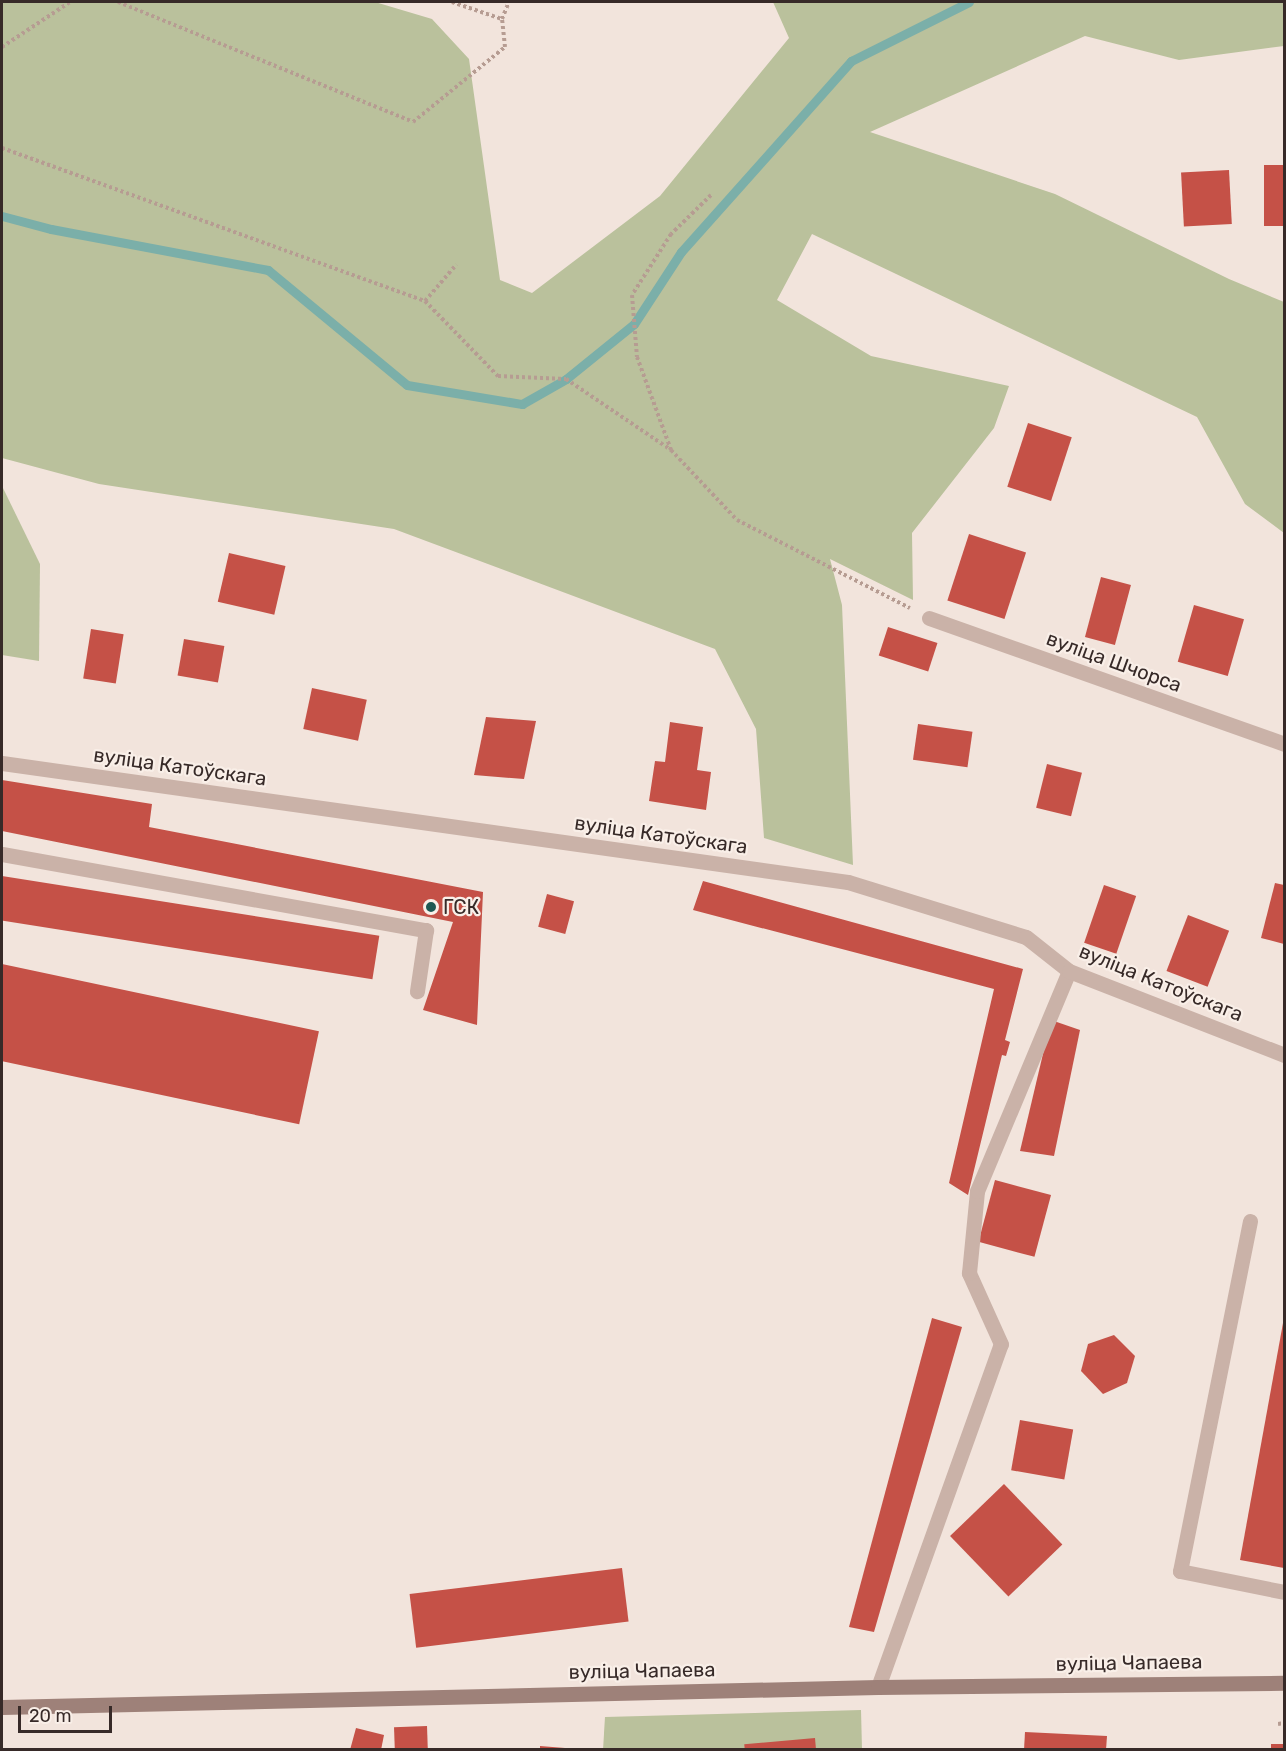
<!DOCTYPE html>
<html>
<head>
<meta charset="utf-8">
<style>
  body { margin:0 }
  #map { position:relative; width:1286px; height:1751px; overflow:hidden; background:#f2e4dc; font-family:Rubik,sans-serif }
  div>[style] { position:absolute }
  [style*='--x'] { left:calc(var(--x)*1px); top:calc(var(--y)*1px); width:calc(var(--w)*1px); rotate:calc(var(--a)*1deg) }
  .green>* { inset:0; background:#bac19c }
  .stream>* { height:9px; margin:-4.5px; padding:0 4.5px; transform-origin:4.5px; border-radius:4.5px; background:#7bafa9 }
  .building>* { inset:0; background:#c55147; transform-origin:0 0 }
  .path>* { height:4px; margin-top:-2px; transform-origin:0; background:repeating-linear-gradient(90deg,#b69c92 0 3px,transparent 0 6px) }
  .lane>* { height:15px; margin:-7.5px; padding:0 7.5px; transform-origin:7.5px; border-radius:7.5px; background:#cab2a8 }
  .street>* { height:15px; margin:-7.5px; padding:0 7.5px; transform-origin:7.5px; border-radius:7.5px; background:#cab2a8 }
  .secondary>* { height:15px; margin:-7.5px; padding:0 7.5px; transform-origin:7.5px; border-radius:7.5px; background:#9e8179 }
  .dots>* { width:16px; height:16px; translate:-50% -50%; box-sizing:border-box; border:3px solid #f9efe8; border-radius:50% }
  span { translate:-50% -50%; white-space:nowrap; text-align:center; line-height:1.15; -webkit-text-stroke:4.5px #f9efe8; paint-order:stroke }
  .street-label { font-size:20px; color:#372a28 }
  .poi-label { font-size:20px; color:#372a28 }
  .left { translate:0 -50%; text-align:left }
  .frame { position:absolute; inset:0; border:3px solid #372a28; pointer-events:none }
  .scale { position:absolute; left:18px; top:1706px; width:94px; height:27px; box-sizing:border-box; border:3px solid #372a28; border-top:0; padding-left:8px; font-size:18px; line-height:21px; white-space:nowrap; color:#372a28; -webkit-text-stroke:4px #f9efe8; paint-order:stroke }
</style>
</head>
<body>
<div id="map">
  <div class="green">
    <div style="clip-path:polygon(2px 2px,375px 2px,432px 19px,469px 59px,500px 280px,532px 293px,660px 196px,789px 38px,773px 2px,1284px 2px,1284px 46px,1179px 60px,1085px 36px,870px 132px,1055px 194px,1229px 279px,1284px 302px,1284px 533px,1245px 504px,1197px 417px,812px 234px,777px 300px,871px 356px,1009px 386px,994px 428px,912px 533px,913px 600px,830px 559px,842px 605px,853px 865px,764px 838px,756px 729px,715px 649px,394px 529px,99px 484px,2px 458px)"></div>
    <div style="clip-path:polygon(2px 486px,40px 564px,39px 661px,2px 655px)"></div>
    <div style="clip-path:polygon(861px 1710px,862px 1749px,603px 1750px,605px 1717px)"></div>
  </div>
  <div class="stream">
    <div style="--x:2;--y:216;--w:51;--a:14.9"></div>
    <div style="--x:51;--y:229;--w:221;--a:10.7"></div>
    <div style="--x:268;--y:270;--w:180;--a:39.6"></div>
    <div style="--x:407;--y:385;--w:117;--a:9.4"></div>
    <div style="--x:522;--y:404;--w:51;--a:-29.6"></div>
    <div style="--x:566;--y:379;--w:87;--a:-39"></div>
    <div style="--x:634;--y:324;--w:86;--a:-56.9"></div>
    <div style="--x:681;--y:252;--w:256;--a:-48.3"></div>
    <div style="--x:851;--y:61;--w:132;--a:-26.6"></div>
  </div>
  <div class="building">
    <div style="left:1264px;top:165px;width:20px;height:61px"></div>
    <div style="left:1229px;top:170px;width:54px;height:48px;rotate:87deg"></div>
    <div style="left:1028px;top:423px;width:46px;height:67px;rotate:18deg"></div>
    <div style="left:969px;top:534px;width:60px;height:70px;rotate:18deg"></div>
    <div style="left:229px;top:553px;width:58px;height:50px;rotate:13deg"></div>
    <div style="left:1101px;top:577px;width:31px;height:62px;rotate:15deg"></div>
    <div style="left:1194px;top:605px;width:52px;height:59px;rotate:16deg"></div>
    <div style="left:888px;top:627px;width:52px;height:30px;rotate:18deg"></div>
    <div style="left:91px;top:629px;width:33px;height:50px;rotate:9deg"></div>
    <div style="left:184px;top:639px;width:41px;height:37px;rotate:10deg"></div>
    <div style="left:312px;top:688px;width:56px;height:42px;rotate:12deg"></div>
    <div style="clip-path:polygon(486px 717px,536px 721px,524px 779px,474px 775px)"></div>
    <div style="clip-path:polygon(670px 722px,703px 727px,697px 770px,711px 772px,706px 810px,649px 801px,655px 761px,665px 762px)"></div>
    <div style="left:918px;top:724px;width:55px;height:36px;rotate:8deg"></div>
    <div style="left:1047px;top:764px;width:36px;height:45px;rotate:14deg"></div>
    <div style="clip-path:polygon(2px 780px,152px 804px,149px 827px,483px 892px,477px 1025px,423px 1010px,453px 922px,2px 831px)"></div>
    <div style="left:2px;top:876px;width:382px;height:44px;rotate:9deg"></div>
    <div style="clip-path:polygon(703px 881px,1023px 969px,1005px 1040px,1010px 1042px,1006px 1056px,1002px 1055px,968px 1195px,949px 1183px,994px 989px,693px 910px)"></div>
    <div style="clip-path:polygon(1275px 883px,1284px 885px,1284px 944px,1261px 938px)"></div>
    <div style="left:1104px;top:885px;width:34px;height:61px;rotate:19deg"></div>
    <div style="left:547px;top:894px;width:28px;height:34px;rotate:15deg"></div>
    <div style="left:1188px;top:915px;width:44px;height:60px;rotate:21deg"></div>
    <div style="left:2px;top:964px;width:324px;height:95px;rotate:12deg"></div>
    <div style="clip-path:polygon(1051px 1020px,1080px 1030px,1054px 1156px,1020px 1151px)"></div>
    <div style="left:995px;top:1180px;width:58px;height:64px;rotate:15deg"></div>
    <div style="clip-path:polygon(932px 1318px,962px 1327px,874px 1632px,849px 1627px)"></div>
    <div style="clip-path:polygon(1283px 1323px,1284px 1323px,1284px 1568px,1240px 1560px)"></div>
    <div style="clip-path:polygon(1114px 1335px,1135px 1356px,1127px 1383px,1103px 1394px,1081px 1371px,1088px 1344px)"></div>
    <div style="left:1020px;top:1420px;width:54px;height:51px;rotate:10deg"></div>
    <div style="left:1004px;top:1484px;width:84px;height:75px;rotate:46deg"></div>
    <div style="left:622px;top:1568px;width:54px;height:214px;rotate:83deg"></div>
    <div style="left:427px;top:1726px;width:24px;height:33px;rotate:88deg"></div>
    <div style="clip-path:polygon(356px 1728px,384px 1735px,381px 1750px,350px 1750px)"></div>
    <div style="clip-path:polygon(1025px 1732px,1107px 1736px,1106px 1750px,1024px 1750px)"></div>
    <div style="left:815px;top:1738px;width:12px;height:71px;rotate:85deg"></div>
    <div style="left:1271px;top:1744px;width:13px;height:6px"></div>
    <div style="clip-path:polygon(540px 1746px,565px 1748px,565px 1750px,540px 1750px)"></div>
  </div>
  <div class="path">
    <div style="--x:118;--y:2;--w:318;--a:22.1"></div>
    <div style="--x:413;--y:122;--w:119;--a:-39.2"></div>
    <div style="--x:505;--y:47;--w:28;--a:-96"></div>
    <div style="--x:452;--y:2;--w:53;--a:18.8"></div>
    <div style="--x:502;--y:19;--w:18;--a:-68"></div>
    <div style="--x:2;--y:47;--w:82;--a:-33.5"></div>
    <div style="--x:2;--y:148;--w:450;--a:19.9"></div>
    <div style="--x:425;--y:301;--w:105;--a:45.8"></div>
    <div style="--x:498;--y:376;--w:68;--a:2.5"></div>
    <div style="--x:566;--y:379;--w:127;--a:34.1"></div>
    <div style="--x:711;--y:195;--w:56;--a:135.7"></div>
    <div style="--x:671;--y:234;--w:72;--a:122.6"></div>
    <div style="--x:632;--y:295;--w:62;--a:85.4"></div>
    <div style="--x:637;--y:357;--w:99;--a:69.9"></div>
    <div style="--x:671;--y:450;--w:96;--a:46.7"></div>
    <div style="--x:737;--y:520;--w:194;--a:27"></div>
    <div style="--x:425;--y:301;--w:48;--a:-49.3"></div>
    <div style="--x:1278;--y:1724;--w:6;--a:-9"></div>
  </div>
  <div class="lane">
    <div style="--x:2;--y:854;--w:431;--a:10.2"></div>
    <div style="--x:426;--y:930;--w:62;--a:98.4"></div>
    <div style="--x:1250;--y:1221;--w:357;--a:101.3"></div>
    <div style="--x:1180;--y:1571;--w:106;--a:11.4"></div>
    <div style="--x:878;--y:1687;--w:364;--a:-70.3"></div>
    <div style="--x:1001;--y:1344;--w:78;--a:-114.3"></div>
    <div style="--x:969;--y:1273;--w:82;--a:-84.4"></div>
    <div style="--x:977;--y:1191;--w:238;--a:-67.3"></div>
  </div>
  <div class="street">
    <div style="--x:929;--y:618;--w:377;--a:19.5"></div>
    <div style="--x:2;--y:763;--w:854;--a:8.01"></div>
    <div style="--x:848;--y:882;--w:186;--a:17.2"></div>
    <div style="--x:1026;--y:937;--w:55;--a:38.3"></div>
    <div style="--x:1069;--y:971;--w:231;--a:21.3"></div>
  </div>
  <div class="secondary">
    <div style="--x:2;--y:1707;--w:876;--a:-1.31"></div>
    <div style="--x:878;--y:1687;--w:406;--a:-0.6"></div>
  </div>
  <div class="dots">
    <div style="left:431px;top:907px;background:#1e5853"></div>
  </div>
  <div class="street-label">
    <span style="left:1114px;top:662px;rotate:20deg">вуліца Шчорса</span>
    <span style="left:180px;top:767px;rotate:8deg">вуліца Катоўскага</span>
    <span style="left:661px;top:835px;rotate:8deg">вуліца Катоўскага</span>
    <span style="left:1161px;top:983px;rotate:22deg">вуліца Катоўскага</span>
    <span style="left:1129px;top:1663px;rotate:-1deg">вуліца Чапаева</span>
    <span style="left:642px;top:1671px;rotate:-1deg">вуліца Чапаева</span>
  </div>
  <div class="poi-label">
    <span class="left" style="left:443px;top:907px">ГСК</span>
  </div>
  <div class="frame"></div>
  <div class="scale">20 m</div>
</div>
</body>
</html>
